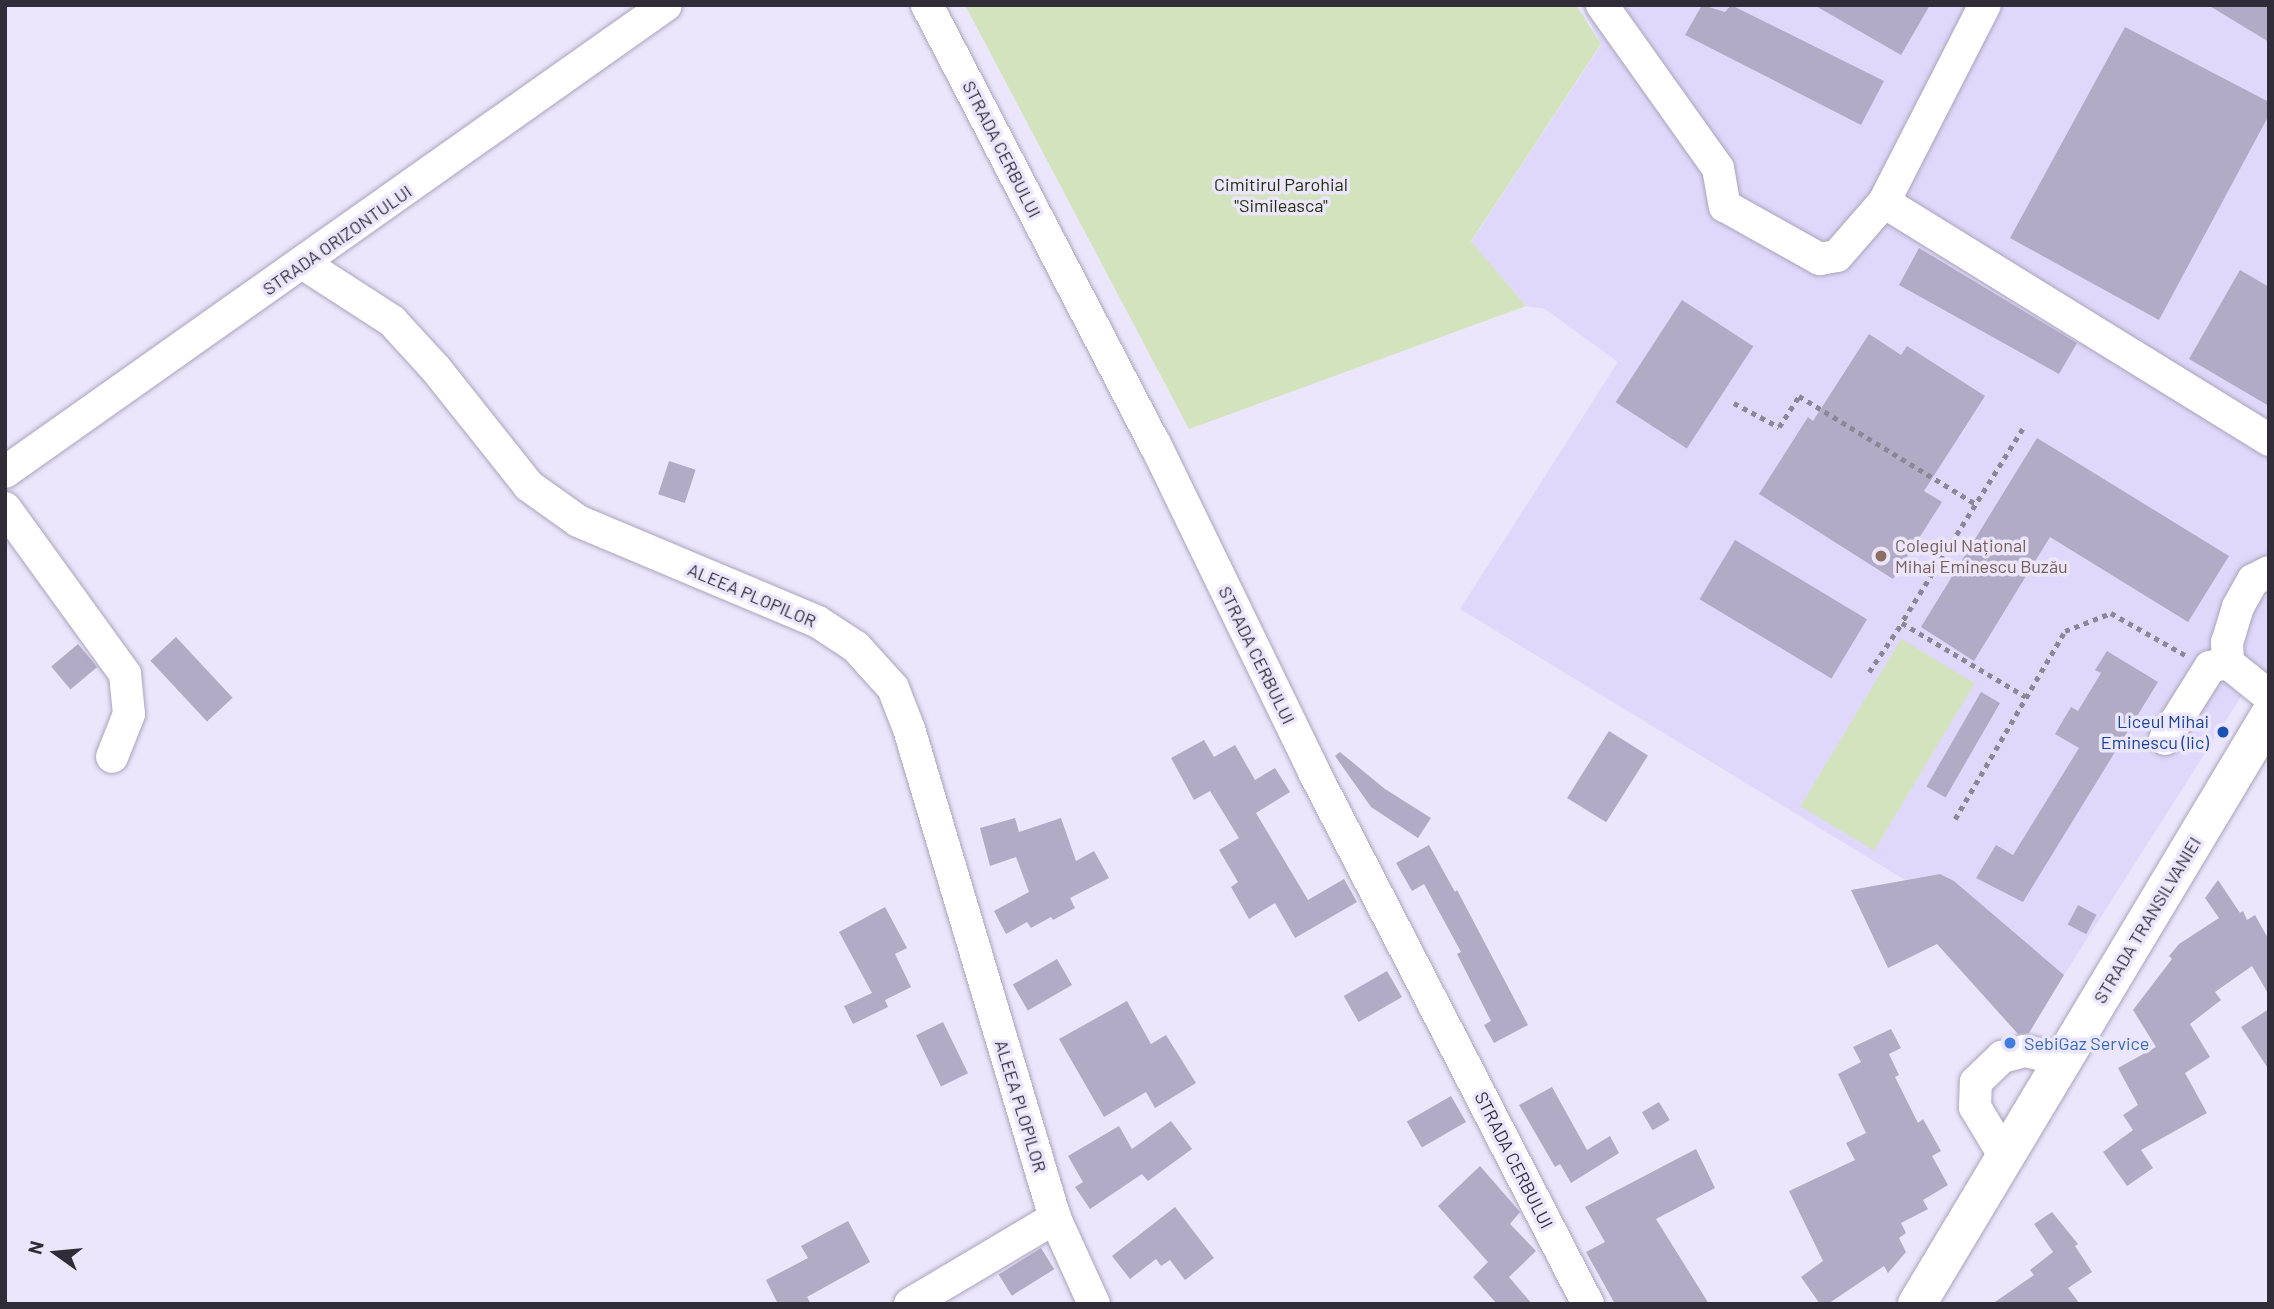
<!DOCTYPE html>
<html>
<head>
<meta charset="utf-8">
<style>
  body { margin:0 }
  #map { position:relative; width:2274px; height:1309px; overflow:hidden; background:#ebe6fb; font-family:Barlow,sans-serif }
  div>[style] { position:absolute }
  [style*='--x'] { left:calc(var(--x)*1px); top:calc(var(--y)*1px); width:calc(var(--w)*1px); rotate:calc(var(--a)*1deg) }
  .built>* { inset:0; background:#e0d8fa }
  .green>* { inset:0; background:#d3e3bd; transform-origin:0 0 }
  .building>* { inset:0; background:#b1abc5; transform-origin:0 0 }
  .path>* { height:4.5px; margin-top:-2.25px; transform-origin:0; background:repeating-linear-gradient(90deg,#8b8797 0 5px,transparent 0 10px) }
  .roads { filter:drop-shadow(0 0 2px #aaa4bd) drop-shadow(0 0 2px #aaa4bd) }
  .minor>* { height:32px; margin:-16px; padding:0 16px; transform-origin:16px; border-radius:16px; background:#fff }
  .major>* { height:38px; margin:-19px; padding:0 19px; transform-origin:19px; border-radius:19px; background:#fff }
  .dots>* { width:19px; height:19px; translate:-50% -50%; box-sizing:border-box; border:4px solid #ebe6fb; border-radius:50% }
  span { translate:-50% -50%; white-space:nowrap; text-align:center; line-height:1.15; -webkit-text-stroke:7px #ebe6fb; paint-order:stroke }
  .street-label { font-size:18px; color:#302d38 }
  .park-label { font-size:18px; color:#222f0a }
  .education-label { font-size:18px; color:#785e54 }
  .left { translate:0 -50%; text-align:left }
  .transit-label { font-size:18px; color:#164399 }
  .right { translate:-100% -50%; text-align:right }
  .shop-label { font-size:18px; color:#366cbe }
  .frame { position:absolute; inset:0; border:7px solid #302d38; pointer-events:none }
  .north { position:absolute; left:21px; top:1218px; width:70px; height:70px; -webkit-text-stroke:5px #ebe6fb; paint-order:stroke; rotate:285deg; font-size:19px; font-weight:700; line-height:28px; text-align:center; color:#302d38 }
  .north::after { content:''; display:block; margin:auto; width:24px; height:32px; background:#302d38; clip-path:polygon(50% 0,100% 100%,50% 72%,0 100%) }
</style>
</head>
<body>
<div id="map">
  <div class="built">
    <div style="clip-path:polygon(1581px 5px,2269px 5px,2269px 729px,2244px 692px,2064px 975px,1954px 881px,1940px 874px,1905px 880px,1460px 609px,1618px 362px,1545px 309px,1526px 306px,1471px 242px,1601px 45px)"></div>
  </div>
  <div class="green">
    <div style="clip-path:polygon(965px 5px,1576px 5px,1601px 44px,1471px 241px,1526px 306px,1189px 429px)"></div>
    <div style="left:1901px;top:639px;width:86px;height:195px;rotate:31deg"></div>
  </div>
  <div class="building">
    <div style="clip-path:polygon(1702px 5px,1725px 12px,1731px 5px,1884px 81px,1861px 125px,1685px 35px)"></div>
    <div style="clip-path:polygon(1814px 5px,1930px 5px,1901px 55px)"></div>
    <div style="clip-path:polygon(2208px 5px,2269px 5px,2269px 42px)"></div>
    <div style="clip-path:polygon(2125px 27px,2269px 102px,2269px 115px,2159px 320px,2010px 238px)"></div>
    <div style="clip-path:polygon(1919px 248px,2077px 343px,2059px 374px,1899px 285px)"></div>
    <div style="clip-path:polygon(2240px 270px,2269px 287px,2269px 406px,2189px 359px)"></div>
    <div style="left:1682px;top:300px;width:85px;height:122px;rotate:33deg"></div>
    <div style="clip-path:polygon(1869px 334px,1901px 355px,1907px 346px,1985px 396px,1924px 491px,1942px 502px,1893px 579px,1759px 494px,1808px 417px,1813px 421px)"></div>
    <div style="clip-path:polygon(2037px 438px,2229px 556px,2188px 622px,2050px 537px,1974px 661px,1921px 627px)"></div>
    <div style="left:669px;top:461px;width:28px;height:35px;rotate:18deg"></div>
    <div style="left:1735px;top:540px;width:154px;height:69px;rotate:31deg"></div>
    <div style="left:176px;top:637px;width:83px;height:35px;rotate:47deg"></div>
    <div style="left:78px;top:644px;width:30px;height:35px;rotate:50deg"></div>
    <div style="clip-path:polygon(2107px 651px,2158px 682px,2023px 902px,1976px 878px,1996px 845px,2013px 855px,2079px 748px,2055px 734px,2071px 707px,2078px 711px,2101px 673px,2095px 670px)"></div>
    <div style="left:1981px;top:692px;width:22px;height:109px;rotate:30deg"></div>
    <div style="left:1609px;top:731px;width:46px;height:79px;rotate:32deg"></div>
    <div style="clip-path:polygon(1204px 740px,1214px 757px,1235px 745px,1255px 780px,1275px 768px,1290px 792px,1256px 813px,1308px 900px,1344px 879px,1357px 902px,1295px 938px,1275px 903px,1249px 919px,1231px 887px,1238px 882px,1219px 850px,1239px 838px,1210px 791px,1194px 800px,1171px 758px)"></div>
    <div style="clip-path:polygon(1340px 752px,1385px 789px,1431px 818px,1418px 838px,1371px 807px,1335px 756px)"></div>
    <div style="clip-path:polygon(1015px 818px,1019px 832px,1061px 818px,1076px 861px,1094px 851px,1109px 878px,1070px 898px,1075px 908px,1053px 920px,1051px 917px,1031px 928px,1027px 922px,1006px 934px,994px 911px,1029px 892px,1016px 857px,990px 866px,980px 828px)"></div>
    <div style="clip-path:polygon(1429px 845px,1455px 892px,1457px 890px,1528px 1025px,1494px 1043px,1484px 1025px,1491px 1021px,1457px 954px,1461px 952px,1424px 884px,1412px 891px,1396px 863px)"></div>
    <div style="clip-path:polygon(1940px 874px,1954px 881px,2064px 975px,2029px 1033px,2018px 1034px,1937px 944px,1888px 968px,1851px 890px)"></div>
    <div style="clip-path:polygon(2218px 880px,2240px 913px,2243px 911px,2247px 920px,2255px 915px,2269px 940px,2269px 995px,2252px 966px,2215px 992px,2221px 1000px,2190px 1024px,2210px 1057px,2185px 1073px,2207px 1113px,2141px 1150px,2153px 1168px,2127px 1186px,2103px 1152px,2133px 1130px,2123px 1115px,2138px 1105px,2118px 1068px,2156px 1047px,2133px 1010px,2172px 959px,2169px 956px,2179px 944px,2219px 918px,2205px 898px)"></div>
    <div style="left:2078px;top:905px;width:21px;height:22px;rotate:28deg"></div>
    <div style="clip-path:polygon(885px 907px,907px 948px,895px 954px,911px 987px,885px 1000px,888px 1007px,853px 1024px,844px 1006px,872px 993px,839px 932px)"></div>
    <div style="left:1057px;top:959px;width:30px;height:51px;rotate:60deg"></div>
    <div style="left:1387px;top:971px;width:30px;height:50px;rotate:60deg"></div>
    <div style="clip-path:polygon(1127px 1001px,1151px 1044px,1166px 1035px,1196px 1083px,1155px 1108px,1146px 1092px,1104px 1117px,1059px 1039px)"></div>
    <div style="clip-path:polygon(2269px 1009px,2269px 1070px,2241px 1027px)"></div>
    <div style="left:943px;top:1022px;width:57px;height:30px;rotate:64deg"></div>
    <div style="clip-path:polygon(1891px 1029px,1901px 1048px,1889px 1054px,1899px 1075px,1895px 1077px,1918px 1123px,1923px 1119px,1941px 1151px,1932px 1156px,1948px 1185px,1923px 1200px,1928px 1209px,1901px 1223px,1906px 1233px,1899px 1238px,1906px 1252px,1888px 1273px,1884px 1266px,1828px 1304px,1820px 1304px,1801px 1277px,1823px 1261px,1789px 1191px,1855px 1160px,1846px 1143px,1866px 1133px,1838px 1074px,1861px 1062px,1853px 1047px)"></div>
    <div style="clip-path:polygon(1552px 1087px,1587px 1150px,1610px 1136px,1619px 1153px,1571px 1183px,1560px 1164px,1555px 1167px,1519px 1105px)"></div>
    <div style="left:1451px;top:1096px;width:30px;height:51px;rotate:60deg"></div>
    <div style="left:1659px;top:1102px;width:21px;height:20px;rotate:59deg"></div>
    <div style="clip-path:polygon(1171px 1121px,1192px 1149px,1148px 1181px,1142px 1174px,1090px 1209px,1075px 1187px,1083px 1182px,1068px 1156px,1119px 1126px,1132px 1149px)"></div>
    <div style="clip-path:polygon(1696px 1149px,1715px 1188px,1656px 1219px,1709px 1304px,1615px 1304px,1586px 1252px,1605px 1242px,1585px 1207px)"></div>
    <div style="clip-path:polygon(1480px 1166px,1520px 1212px,1510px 1224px,1536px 1251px,1509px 1277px,1532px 1304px,1497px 1304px,1473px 1277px,1488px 1262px,1438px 1206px)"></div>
    <div style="clip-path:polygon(1175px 1207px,1214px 1258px,1185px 1280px,1170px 1260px,1161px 1266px,1156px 1259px,1130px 1279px,1112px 1256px)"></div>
    <div style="clip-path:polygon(2052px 1212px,2078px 1244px,2075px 1246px,2092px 1272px,2068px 1288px,2080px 1304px,1992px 1304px,2034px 1275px,2030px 1270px,2053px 1252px,2034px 1224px)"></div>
    <div style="clip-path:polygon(848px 1221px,870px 1262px,807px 1297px,811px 1304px,778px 1304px,766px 1280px,808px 1258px,801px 1246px)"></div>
    <div style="left:1041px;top:1248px;width:25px;height:50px;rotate:58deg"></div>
  </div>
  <div class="path">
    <div style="--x:1734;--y:403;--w:51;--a:28.1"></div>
    <div style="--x:1779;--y:427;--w:37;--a:-57"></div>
    <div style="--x:1799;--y:396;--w:207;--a:31.4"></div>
    <div style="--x:2023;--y:429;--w:229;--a:122"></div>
    <div style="--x:1902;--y:623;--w:144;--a:30.8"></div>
    <div style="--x:1869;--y:672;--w:59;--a:-56"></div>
    <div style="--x:1955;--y:819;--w:218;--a:-59.7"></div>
    <div style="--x:2065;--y:631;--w:49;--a:-21.4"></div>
    <div style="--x:2111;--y:613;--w:87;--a:29.5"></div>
  </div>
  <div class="roads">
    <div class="minor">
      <div style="--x:927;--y:5;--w:495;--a:62.6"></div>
      <div style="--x:1155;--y:444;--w:365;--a:64.1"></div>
      <div style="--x:1314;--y:772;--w:598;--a:62.75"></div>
      <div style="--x:1602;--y:5;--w:200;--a:54.6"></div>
      <div style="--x:1718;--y:168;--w:39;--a:80"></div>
      <div style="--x:1725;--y:206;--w:109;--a:29.2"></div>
      <div style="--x:1820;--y:259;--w:17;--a:-10"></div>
      <div style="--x:1837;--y:256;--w:72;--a:-49"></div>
      <div style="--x:1884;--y:202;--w:221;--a:-62.9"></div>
      <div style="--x:1884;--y:202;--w:453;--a:31.7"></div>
      <div style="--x:304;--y:264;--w:105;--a:32.9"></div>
      <div style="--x:392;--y:321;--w:65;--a:47.5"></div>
      <div style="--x:436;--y:369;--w:149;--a:51.5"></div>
      <div style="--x:529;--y:486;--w:60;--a:35.5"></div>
      <div style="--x:578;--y:521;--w:260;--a:22.8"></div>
      <div style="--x:818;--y:622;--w:45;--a:33.3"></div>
      <div style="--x:856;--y:647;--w:55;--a:47.9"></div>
      <div style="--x:893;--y:688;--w:44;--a:68.7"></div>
      <div style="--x:909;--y:729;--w:510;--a:73.38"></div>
      <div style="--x:1055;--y:1218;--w:94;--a:65.6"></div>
      <div style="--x:5;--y:472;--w:809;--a:-35.24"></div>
      <div style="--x:5;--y:508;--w:205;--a:54.1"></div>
      <div style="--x:125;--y:674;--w:40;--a:84.3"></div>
      <div style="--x:129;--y:714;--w:46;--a:111.6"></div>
      <div style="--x:2269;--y:572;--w:18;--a:153"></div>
      <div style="--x:2253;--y:580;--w:31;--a:119"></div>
      <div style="--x:2238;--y:607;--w:37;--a:107"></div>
      <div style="--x:2227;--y:642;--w:21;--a:87"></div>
      <div style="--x:2228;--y:663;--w:53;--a:38.8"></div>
      <div style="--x:2165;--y:739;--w:85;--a:-58"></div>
      <div style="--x:2210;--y:667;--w:18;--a:-13"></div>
      <div style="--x:2005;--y:1157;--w:58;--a:-121"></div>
      <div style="--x:1975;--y:1107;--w:25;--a:-88"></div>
      <div style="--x:1976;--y:1082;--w:36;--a:-44"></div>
      <div style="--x:2002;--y:1057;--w:24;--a:-15"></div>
      <div style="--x:2025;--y:1051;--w:39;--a:13"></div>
      <div style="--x:910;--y:1304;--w:169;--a:-30.7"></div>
    </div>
    <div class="major">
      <div style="--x:1917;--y:1304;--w:685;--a:-59.09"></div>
    </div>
  </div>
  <div class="dots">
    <div style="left:1881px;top:556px;background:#8d6e63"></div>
    <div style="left:2223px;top:732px;background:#1a4fb4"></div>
    <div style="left:2010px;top:1043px;background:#3f7fe0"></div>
  </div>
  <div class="street-label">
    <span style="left:1002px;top:149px;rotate:63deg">STRADA CERBULUI</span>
    <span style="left:337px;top:240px;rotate:-35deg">STRADA ORIZONTULUI</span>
    <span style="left:752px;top:595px;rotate:23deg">ALEEA PLOPILOR</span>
    <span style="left:1257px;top:655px;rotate:64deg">STRADA CERBULUI</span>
    <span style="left:2147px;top:920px;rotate:-59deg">STRADA TRANSILVANIEI</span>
    <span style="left:1021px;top:1106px;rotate:73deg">ALEEA PLOPILOR</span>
    <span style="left:1514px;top:1160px;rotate:63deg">STRADA CERBULUI</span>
  </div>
  <div class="park-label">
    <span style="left:1281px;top:195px">Cimitirul Parohial<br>"Simileasca"</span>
  </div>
  <div class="education-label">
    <span class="left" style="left:1895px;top:556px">Colegiul Național<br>Mihai Eminescu Buzău</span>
  </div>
  <div class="transit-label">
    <span class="right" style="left:2209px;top:732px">Liceul Mihai<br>Eminescu (lic)</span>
  </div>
  <div class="shop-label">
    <span class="left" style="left:2024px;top:1043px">SebiGaz Service</span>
  </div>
  <div class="frame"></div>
  <div class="north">N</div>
</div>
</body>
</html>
